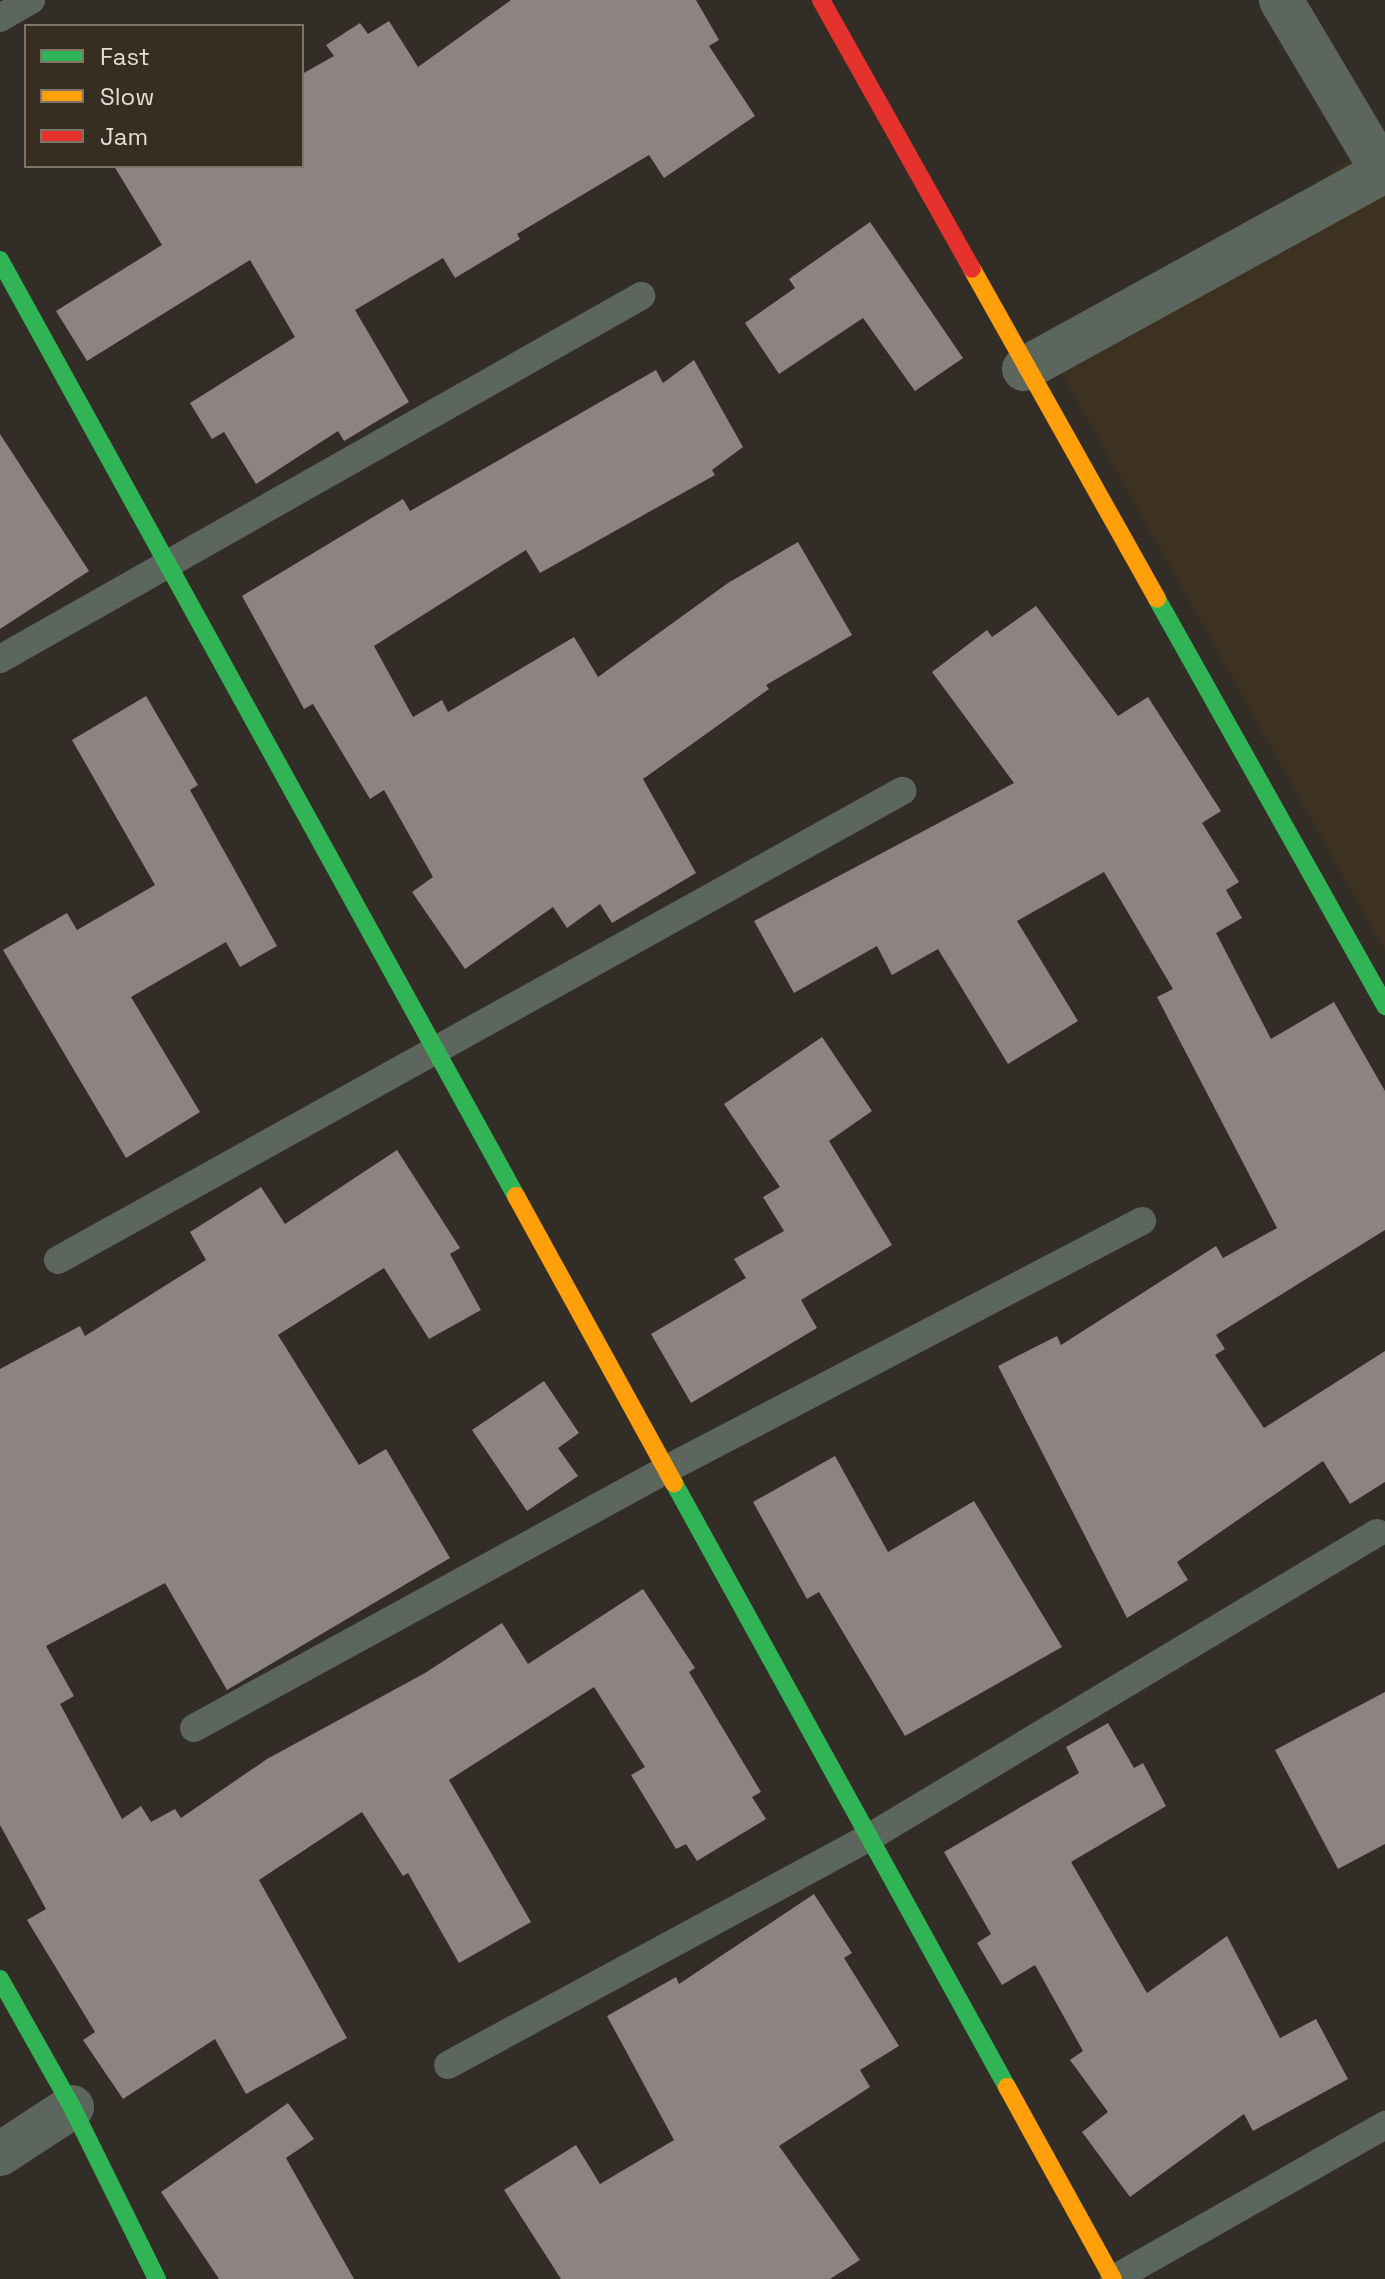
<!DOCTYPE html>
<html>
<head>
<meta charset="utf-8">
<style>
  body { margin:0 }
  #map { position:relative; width:1385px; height:2279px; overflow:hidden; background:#322d26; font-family:"Space Grotesk",sans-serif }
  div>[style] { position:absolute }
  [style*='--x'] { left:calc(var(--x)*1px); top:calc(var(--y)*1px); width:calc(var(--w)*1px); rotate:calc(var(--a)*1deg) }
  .built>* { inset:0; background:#3d3121 }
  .building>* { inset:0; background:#8b8480 }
  .lane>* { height:28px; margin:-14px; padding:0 14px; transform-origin:14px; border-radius:14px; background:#5d665c }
  .street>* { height:44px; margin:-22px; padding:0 22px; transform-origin:22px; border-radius:22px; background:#5d665c }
  .fast>* { height:18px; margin:-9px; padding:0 9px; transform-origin:9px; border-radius:9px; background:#30b455 }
  .slow>* { height:18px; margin:-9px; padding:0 9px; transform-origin:9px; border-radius:9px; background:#ff9f0a }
  .jam>* { height:18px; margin:-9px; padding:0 9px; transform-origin:9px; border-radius:9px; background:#e5322d }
  span { translate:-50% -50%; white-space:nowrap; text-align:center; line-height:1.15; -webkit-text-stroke:8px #372e21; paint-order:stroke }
  .legend { position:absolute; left:24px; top:24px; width:280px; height:144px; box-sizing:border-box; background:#372e21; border:2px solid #7c7469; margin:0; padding:10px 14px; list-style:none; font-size:24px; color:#e3ddd5 }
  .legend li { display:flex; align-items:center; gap:16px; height:40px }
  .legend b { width:40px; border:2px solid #7c7469 }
</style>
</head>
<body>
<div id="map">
  <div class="built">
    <div style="clip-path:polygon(1385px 136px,1385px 951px,1055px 361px)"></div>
  </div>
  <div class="building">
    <div style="clip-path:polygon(511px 0,696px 0,719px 40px,709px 46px,755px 116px,664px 178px,649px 155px,517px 234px,520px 239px,455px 278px,443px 258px,355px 310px,409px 402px,344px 441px,338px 431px,256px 484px,224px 432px,212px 439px,190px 403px,295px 337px,250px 260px,87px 361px,56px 311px,162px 245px,114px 166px,302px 166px,302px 74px,334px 56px,326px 45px,360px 23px,368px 34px,389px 21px,418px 67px)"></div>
    <div style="clip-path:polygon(870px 222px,963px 358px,915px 391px,863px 318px,779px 374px,745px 323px,795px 288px,789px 279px)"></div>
    <div style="clip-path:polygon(694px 360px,743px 447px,712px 470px,715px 475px,540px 573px,526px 550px,374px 646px,413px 717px,442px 700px,448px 712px,574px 637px,598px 677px,728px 583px,798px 542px,852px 635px,766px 685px,769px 689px,643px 779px,696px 873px,612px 923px,600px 904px,567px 928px,553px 907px,465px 969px,412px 892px,433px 877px,384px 790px,370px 799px,313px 704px,304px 709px,242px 596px,403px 499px,410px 511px,656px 370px,663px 383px)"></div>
    <div style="clip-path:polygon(0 434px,89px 571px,0 629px)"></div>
    <div style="clip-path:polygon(1036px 606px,1118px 716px,1148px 697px,1221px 811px,1202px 823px,1239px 882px,1226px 890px,1242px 918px,1216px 933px,1271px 1039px,1334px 1002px,1385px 1091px,1385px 1230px,1216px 1335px,1225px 1349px,1215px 1355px,1264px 1428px,1385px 1351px,1385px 1482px,1350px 1504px,1323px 1461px,1177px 1562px,1188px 1580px,1127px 1618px,998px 1366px,1057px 1336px,1061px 1345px,1216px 1246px,1223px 1258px,1277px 1228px,1157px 997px,1173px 989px,1104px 872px,1017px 921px,1078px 1021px,1008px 1064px,938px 949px,892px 975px,877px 946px,794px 993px,754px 921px,1014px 783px,932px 672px,987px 630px,992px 637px)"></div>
    <div style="clip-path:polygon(146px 696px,198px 785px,190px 790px,277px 946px,240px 967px,226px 942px,131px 997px,200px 1112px,126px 1158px,3px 950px,67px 913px,77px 930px,155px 885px,72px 740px)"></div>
    <div style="clip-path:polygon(822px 1037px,872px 1111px,829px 1141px,892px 1245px,801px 1300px,817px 1328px,691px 1403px,651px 1334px,746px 1278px,734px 1259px,784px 1231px,763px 1197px,780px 1187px,724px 1104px)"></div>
    <div style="clip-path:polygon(397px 1150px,460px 1248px,450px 1254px,481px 1310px,429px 1339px,384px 1268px,278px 1335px,359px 1465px,386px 1449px,450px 1558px,227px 1690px,165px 1583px,46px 1646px,74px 1696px,60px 1704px,122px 1819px,141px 1806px,151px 1822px,175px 1809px,181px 1818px,267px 1759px,425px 1673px,502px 1623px,528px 1664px,643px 1589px,695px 1668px,689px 1672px,761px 1792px,752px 1797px,766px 1819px,697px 1861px,686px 1844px,676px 1849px,631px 1775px,645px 1767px,594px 1687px,449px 1780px,531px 1922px,459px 1963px,408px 1873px,403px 1876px,362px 1812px,259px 1880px,347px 2038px,246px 2094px,215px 2039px,123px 2099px,83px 2040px,95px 2032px,27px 1920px,46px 1909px,0 1825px,0 1369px,80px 1326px,85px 1336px,206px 1260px,190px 1232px,261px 1187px,285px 1224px)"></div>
    <div style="clip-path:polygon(544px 1381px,579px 1433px,558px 1448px,578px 1476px,527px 1511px,472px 1430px)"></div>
    <div style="clip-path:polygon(835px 1456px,888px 1552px,974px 1501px,1062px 1647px,905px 1736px,819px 1592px,807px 1599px,753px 1502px)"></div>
    <div style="clip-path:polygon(1385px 1692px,1385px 1844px,1338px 1869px,1275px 1750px)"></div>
    <div style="clip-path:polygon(1108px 1723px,1134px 1768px,1143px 1763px,1166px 1806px,1071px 1862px,1147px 1993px,1227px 1936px,1280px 2038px,1316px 2019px,1348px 2079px,1253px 2131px,1244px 2114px,1130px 2197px,1082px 2132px,1108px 2112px,1070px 2060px,1083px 2051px,1035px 1965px,1002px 1985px,977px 1943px,991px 1934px,944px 1852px,1079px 1773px,1066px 1747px)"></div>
    <div style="clip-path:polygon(814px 1894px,852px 1953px,844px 1958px,899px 2046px,860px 2070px,870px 2087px,779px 2146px,860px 2260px,830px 2279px,561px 2279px,504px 2190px,576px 2145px,600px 2184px,674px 2140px,607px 2016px,676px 1977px,679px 1984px)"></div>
    <div style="clip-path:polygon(288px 2103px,314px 2139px,286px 2158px,354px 2279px,219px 2279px,161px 2192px)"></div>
  </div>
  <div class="lane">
    <div style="--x:0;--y:18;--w:36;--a:-30"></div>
    <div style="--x:0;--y:659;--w:737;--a:-29.52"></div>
    <div style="--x:58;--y:1260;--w:966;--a:-29.06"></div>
    <div style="--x:194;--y:1728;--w:539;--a:-28.7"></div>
    <div style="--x:667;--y:1469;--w:536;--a:-27.57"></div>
    <div style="--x:448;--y:2065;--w:480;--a:-28.4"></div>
    <div style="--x:870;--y:1837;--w:591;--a:-30.95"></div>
    <div style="--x:1114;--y:2279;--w:312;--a:-29.6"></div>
  </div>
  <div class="street">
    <div style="--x:1024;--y:369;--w:409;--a:-28.8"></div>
    <div style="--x:1383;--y:172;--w:200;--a:-120.7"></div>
    <div style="--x:0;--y:2154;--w:86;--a:-33.1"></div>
  </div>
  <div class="fast">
    <div style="--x:0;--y:260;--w:1069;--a:61.13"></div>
    <div style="--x:1157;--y:599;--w:467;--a:60.7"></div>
    <div style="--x:674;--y:1483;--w:690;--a:61.13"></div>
    <div style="--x:0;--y:1979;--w:147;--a:60.6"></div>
    <div style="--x:72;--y:2107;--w:192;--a:63.7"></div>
  </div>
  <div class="slow">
    <div style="--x:972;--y:269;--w:378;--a:60.7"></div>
    <div style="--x:516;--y:1196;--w:328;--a:61.2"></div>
    <div style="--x:1007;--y:2087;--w:219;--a:61.1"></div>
  </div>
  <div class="jam">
    <div style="--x:821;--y:0;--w:308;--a:60.7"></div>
  </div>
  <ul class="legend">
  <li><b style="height:10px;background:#30b455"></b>Fast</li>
  <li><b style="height:10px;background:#ff9f0a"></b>Slow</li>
  <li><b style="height:10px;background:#e5322d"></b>Jam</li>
  </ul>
</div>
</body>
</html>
